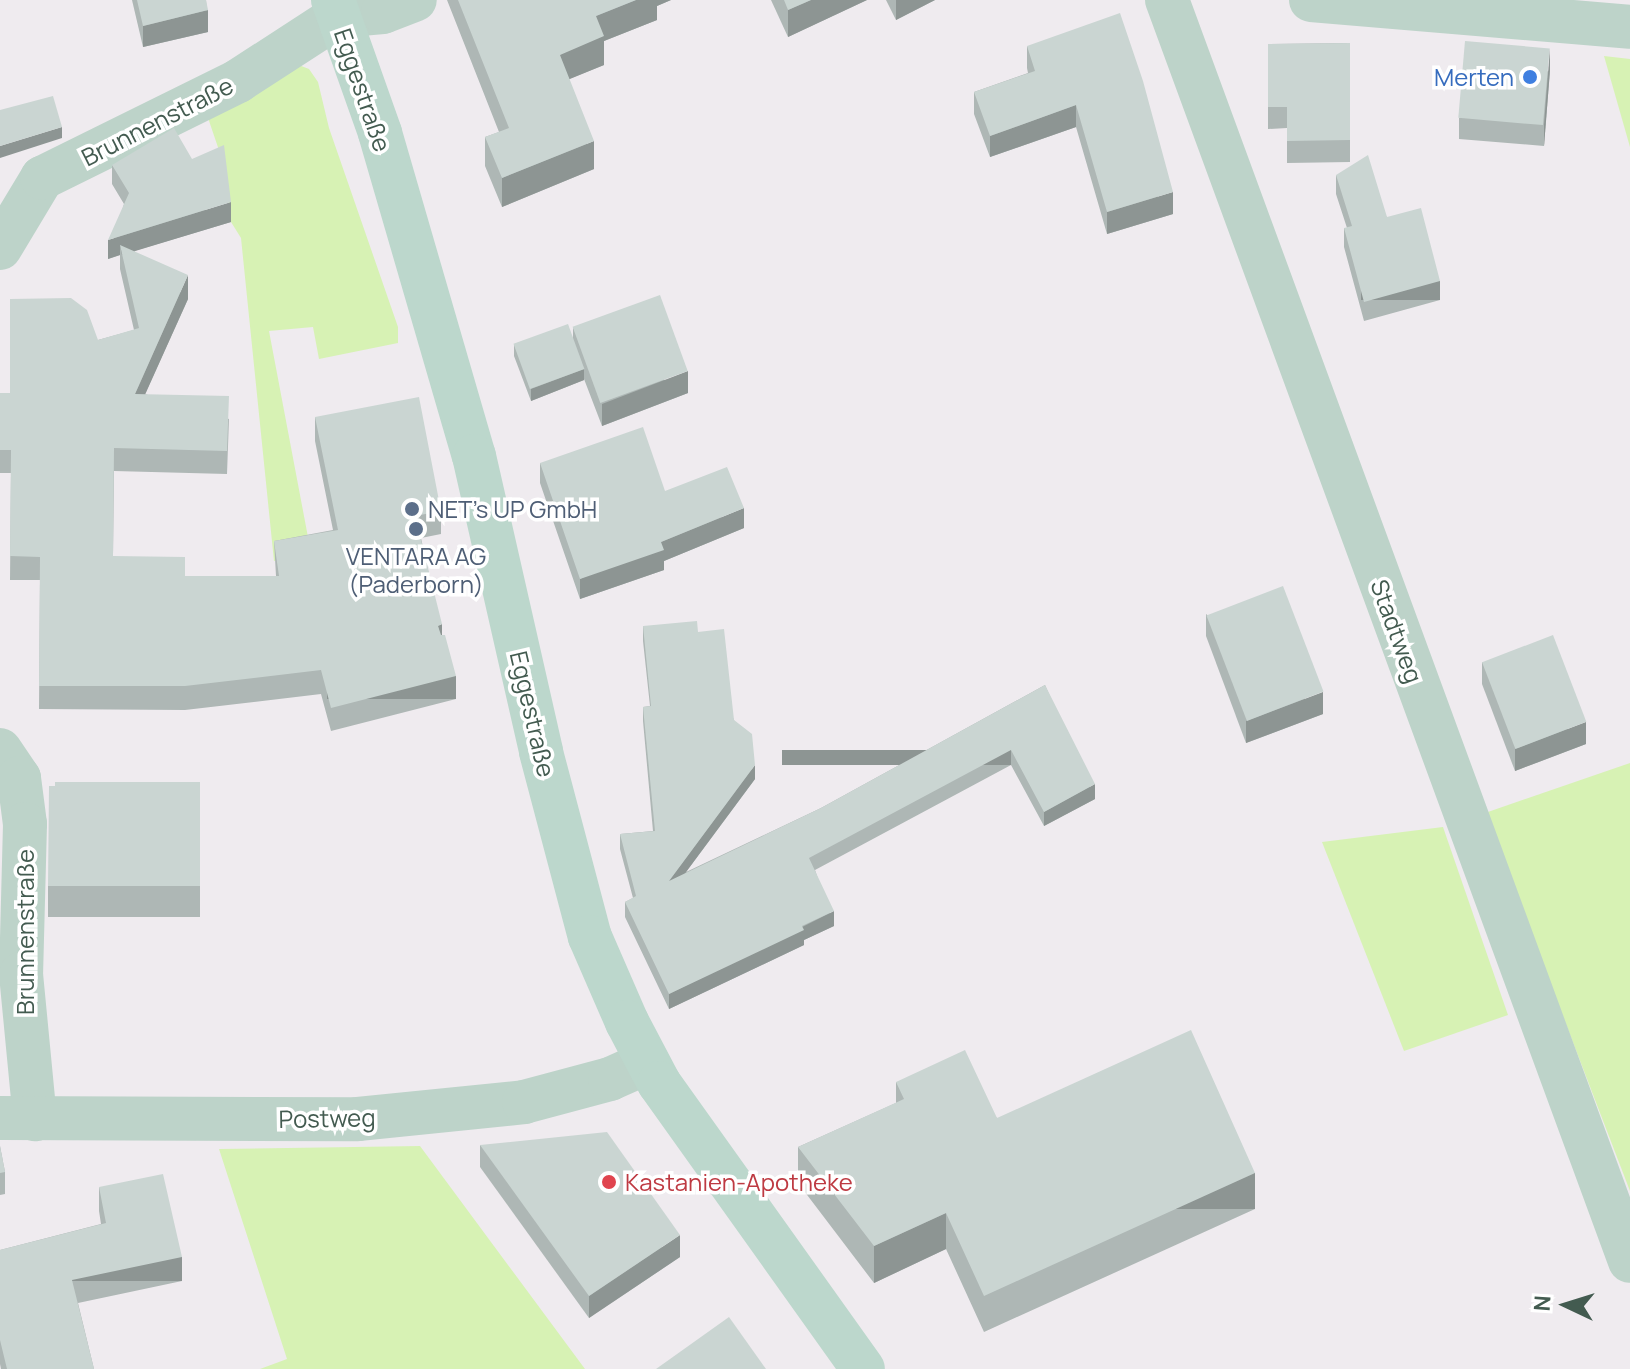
<!DOCTYPE html>
<html>
<head>
<meta charset="utf-8">
<style>
  body { margin:0 }
  #map { position:relative; width:1630px; height:1369px; overflow:hidden; background:#efebef; font-family:Manrope,sans-serif }
  div>[style] { position:absolute }
  [style*='--x'] { left:calc(var(--x)*1px); top:calc(var(--y)*1px); width:calc(var(--w)*1px); rotate:calc(var(--a)*1deg) }
  .green>* { inset:0; background:#d7f2b4 }
  .street>* { height:44px; margin:-22px; padding:0 22px; transform-origin:22px; border-radius:22px; background:#bdd3c9 }
  .secondary>* { height:44px; margin:-22px; padding:0 22px; transform-origin:22px; border-radius:22px; background:#bcd7cc }
  .wall>* { inset:0; background:#aeb7b5 }
  .shaded-wall>* { inset:0; background:#8d9593; transform-origin:0 0 }
  .building>* { inset:0; background:#cad5d2; transform-origin:0 0 }
  .dots>* { width:22px; height:22px; translate:-50% -50%; box-sizing:border-box; border:4px solid #fff; border-radius:50% }
  span { translate:-50% -50%; white-space:nowrap; text-align:center; line-height:1.15; -webkit-text-stroke:7px #fff; paint-order:stroke }
  .shop-label { font-size:24px; color:#366cbe }
  .right { translate:-100% -50%; text-align:right }
  .street-label { font-size:24px; color:#435b50 }
  .service-label { font-size:24px; color:#4e5e75 }
  .left { translate:0 -50%; text-align:left }
  .health-label { font-size:24px; color:#be3a42 }
  .north { position:absolute; left:1526px; top:1265px; width:80px; height:80px; -webkit-text-stroke:6px #fff; paint-order:stroke; rotate:274deg; font-size:22px; font-weight:700; line-height:32px; text-align:center; color:#435b50 }
  .north::after { content:''; display:block; margin:auto; width:28px; height:36px; background:#435b50; clip-path:polygon(50% 0,100% 100%,50% 72%,0 100%) }
</style>
</head>
<body>
<div id="map">
  <div class="green">
    <div style="clip-path:polygon(1604px 56px,1630px 59px,1630px 147px)"></div>
    <div style="clip-path:polygon(296px 64px,309px 69px,318px 82px,329px 128px,398px 327px,398px 343px,319px 359px,313px 327px,269px 331px,311px 553px,274px 561px,241px 238px,231px 222px,224px 165px,206px 112px)"></div>
    <div style="clip-path:polygon(1630px 763px,1630px 1191px,1485px 813px)"></div>
    <div style="clip-path:polygon(1443px 827px,1508px 1015px,1404px 1051px,1322px 842px)"></div>
    <div style="clip-path:polygon(420px 1146px,585px 1369px,260px 1369px,287px 1359px,219px 1149px)"></div>
  </div>
  <div class="street">
    <div style="--x:1167;--y:0;--w:1343;--a:69.84"></div>
    <div style="--x:1311;--y:0;--w:320;--a:4.8"></div>
    <div style="--x:0;--y:248;--w:82;--a:-59"></div>
    <div style="--x:42;--y:178;--w:219;--a:-26.3"></div>
    <div style="--x:238;--y:81;--w:119;--a:-33"></div>
    <div style="--x:338;--y:16;--w:45;--a:-5.1"></div>
    <div style="--x:383;--y:12;--w:34;--a:-21"></div>
    <div style="--x:0;--y:750;--w:34;--a:56"></div>
    <div style="--x:19;--y:778;--w:46;--a:82.6"></div>
    <div style="--x:25;--y:824;--w:150;--a:91.5"></div>
    <div style="--x:21;--y:974;--w:146;--a:84.5"></div>
    <div style="--x:0;--y:1118;--w:358;--a:0.2"></div>
    <div style="--x:358;--y:1119;--w:167;--a:-5.8"></div>
    <div style="--x:524;--y:1102;--w:89;--a:-15"></div>
    <div style="--x:610;--y:1079;--w:39;--a:-24"></div>
  </div>
  <div class="secondary">
    <div style="--x:333;--y:0;--w:141;--a:70.5"></div>
    <div style="--x:380;--y:133;--w:336;--a:73.8"></div>
    <div style="--x:474;--y:456;--w:303;--a:77.2"></div>
    <div style="--x:541;--y:752;--w:191;--a:75.2"></div>
    <div style="--x:590;--y:937;--w:93;--a:66.5"></div>
    <div style="--x:627;--y:1022;--w:69;--a:62.3"></div>
    <div style="--x:659;--y:1083;--w:351;--a:54.5"></div>
  </div>
  <div class="wall">
    <div style="clip-path:polygon(132px 0,206px 0,208px 32px,143px 47px)"></div>
    <div style="clip-path:polygon(447px 0,671px 0,657px 6px,657px 20px,604px 41px,604px 65px,569px 79px,594px 169px,502px 207px,485px 166px,485px 137px,499px 132px)"></div>
    <div style="clip-path:polygon(771px 0,867px 0,788px 37px)"></div>
    <div style="clip-path:polygon(886px 0,935px 0,896px 20px)"></div>
    <div style="clip-path:polygon(1350px 43px,1350px 162px,1287px 163px,1287px 128px,1268px 129px,1268px 44px)"></div>
    <div style="clip-path:polygon(1027px 46px,1173px 214px,1107px 234px,1076px 127px,990px 157px,974px 114px,974px 92px,1028px 73px,1027px 68px)"></div>
    <div style="clip-path:polygon(1550px 70px,1544px 146px,1459px 139px,1459px 118px)"></div>
    <div style="clip-path:polygon(112px 165px,231px 222px,134px 251px,188px 299px,145px 394px,229px 419px,227px 474px,114px 471px,113px 556px,185px 576px,276px 576px,274px 541px,333px 530px,315px 441px,315px 417px,441px 511px,441px 534px,421px 538px,456px 699px,331px 731px,321px 694px,185px 710px,39px 709px,40px 580px,10px 580px,11px 473px,0 473px,0 393px,10px 393px,98px 340px,134px 330px,120px 269px,120px 255px,108px 259px,124px 204px,112px 184px)"></div>
    <div style="clip-path:polygon(1336px 175px,1387px 217px,1440px 300px,1364px 321px,1344px 247px,1344px 228px,1347px 228px,1336px 194px)"></div>
    <div style="clip-path:polygon(573px 328px,688px 393px,602px 426px,584px 379px,584px 380px,531px 401px,514px 356px,514px 344px,573px 339px)"></div>
    <div style="clip-path:polygon(540px 463px,665px 491px,744px 528px,664px 561px,664px 570px,580px 599px,540px 483px)"></div>
    <div style="clip-path:polygon(1206px 614px,1323px 714px,1246px 743px,1206px 636px)"></div>
    <div style="clip-path:polygon(643px 626px,698px 632px,734px 720px,755px 779px,686px 872px,821px 808px,1045px 685px,1095px 799px,1044px 826px,1011px 765px,815px 870px,834px 926px,804px 940px,804px 945px,669px 1009px,625px 917px,625px 902px,633px 898px,620px 849px,620px 834px,653px 831px,643px 721px,643px 707px,650px 706px,643px 641px)"></div>
    <div style="clip-path:polygon(1482px 662px,1586px 744px,1515px 771px,1482px 684px)"></div>
    <div style="clip-path:polygon(200px 782px,200px 917px,48px 917px,48px 886px)"></div>
    <div style="clip-path:polygon(896px 1082px,1255px 1209px,984px 1332px,946px 1249px,874px 1283px,798px 1183px,798px 1147px,896px 1103px)"></div>
    <div style="clip-path:polygon(480px 1145px,680px 1257px,589px 1318px,480px 1167px)"></div>
    <div style="clip-path:polygon(0 1146px,5px 1172px,5px 1194px,0 1195px)"></div>
    <div style="clip-path:polygon(99px 1187px,182px 1281px,78px 1303px,94px 1369px,1px 1369px,0 1364px,0 1250px,101px 1224px,99px 1211px)"></div>
  </div>
  <div class="shaded-wall">
    <div style="clip-path:polygon(636px 0,671px 0,657px 6px,657px 20px,604px 41px,604px 65px,560px 83px,560px 55px,596px 16px)"></div>
    <div style="clip-path:polygon(811px 0,867px 0,788px 37px,788px 10px)"></div>
    <div style="clip-path:polygon(896px 0,935px 0,896px 20px)"></div>
    <div style="clip-path:polygon(208px 10px,208px 32px,143px 47px,143px 26px)"></div>
    <div style="clip-path:polygon(1550px 48px,1550px 70px,1544px 146px,1544px 125px)"></div>
    <div style="clip-path:polygon(1076px 105px,1076px 127px,990px 157px,990px 136px)"></div>
    <div style="clip-path:polygon(62px 127px,62px 138px,0 158px,0 146px)"></div>
    <div style="clip-path:polygon(594px 141px,594px 169px,502px 207px,502px 178px)"></div>
    <div style="clip-path:polygon(1173px 192px,1173px 214px,1107px 234px,1107px 212px)"></div>
    <div style="clip-path:polygon(231px 202px,231px 222px,122px 255px,120px 245px,120px 255px,108px 259px,108px 240px)"></div>
    <div style="clip-path:polygon(188px 275px,188px 299px,135px 417px,135px 394px)"></div>
    <div style="left:1440px;top:281px;width:19px;height:79px;rotate:90deg"></div>
    <div style="clip-path:polygon(584px 369px,584px 380px,531px 401px,531px 389px)"></div>
    <div style="clip-path:polygon(688px 371px,688px 393px,602px 426px,602px 404px)"></div>
    <div style="clip-path:polygon(744px 508px,744px 528px,664px 561px,664px 570px,580px 599px,580px 579px,661px 542px)"></div>
    <div style="clip-path:polygon(442px 624px,442px 648px,438px 626px)"></div>
    <div style="left:456px;top:676px;width:23px;height:129px;rotate:90deg"></div>
    <div style="clip-path:polygon(1323px 692px,1323px 714px,1246px 743px,1246px 721px)"></div>
    <div style="clip-path:polygon(1586px 722px,1586px 744px,1515px 771px,1515px 749px)"></div>
    <div style="left:1011px;top:750px;width:15px;height:229px;rotate:90deg"></div>
    <div style="clip-path:polygon(755px 765px,755px 779px,669px 895px,669px 881px)"></div>
    <div style="clip-path:polygon(1095px 784px,1095px 799px,1044px 826px,1044px 812px)"></div>
    <div style="clip-path:polygon(834px 911px,834px 926px,804px 940px,804px 945px,669px 1009px,669px 994px)"></div>
    <div style="left:1255px;top:1173px;width:36px;height:298px;rotate:90deg"></div>
    <div style="clip-path:polygon(946px 1213px,946px 1249px,874px 1283px,874px 1246px)"></div>
    <div style="clip-path:polygon(680px 1235px,680px 1257px,589px 1318px,589px 1296px)"></div>
    <div style="left:182px;top:1257px;width:24px;height:112px;rotate:90deg"></div>
  </div>
  <div class="building">
    <div style="clip-path:polygon(137px 0,206px 0,208px 10px,143px 26px)"></div>
    <div style="clip-path:polygon(458px 0,636px 0,596px 16px,604px 36px,560px 55px,594px 141px,502px 178px,485px 137px,509px 128px)"></div>
    <div style="clip-path:polygon(784px 0,811px 0,788px 10px)"></div>
    <div style="clip-path:polygon(1120px 13px,1143px 81px,1173px 192px,1107px 212px,1076px 105px,990px 136px,974px 92px,1035px 71px,1027px 46px)"></div>
    <div style="left:1465px;top:41px;width:85px;height:77px;rotate:5deg"></div>
    <div style="clip-path:polygon(1350px 43px,1350px 140px,1287px 141px,1287px 107px,1268px 107px,1268px 44px)"></div>
    <div style="clip-path:polygon(53px 96px,62px 127px,0 146px,0 110px)"></div>
    <div style="clip-path:polygon(174px 128px,192px 159px,224px 145px,231px 202px,108px 240px,129px 193px,112px 165px)"></div>
    <div style="clip-path:polygon(1368px 155px,1387px 217px,1421px 208px,1440px 281px,1364px 302px,1344px 228px,1352px 226px,1336px 175px)"></div>
    <div style="clip-path:polygon(120px 245px,188px 275px,135px 394px,229px 396px,227px 451px,114px 448px,113px 556px,185px 557px,185px 576px,279px 576px,274px 541px,338px 530px,315px 417px,419px 397px,441px 511px,415px 516px,442px 624px,438px 626px,441px 635px,445px 635px,456px 676px,331px 708px,321px 670px,185px 686px,39px 686px,40px 557px,10px 556px,11px 450px,0 450px,0 393px,10px 393px,10px 299px,71px 298px,87px 310px,98px 340px,139px 328px)"></div>
    <div style="left:660px;top:295px;width:81px;height:93px;rotate:70deg"></div>
    <div style="left:568px;top:324px;width:48px;height:58px;rotate:70deg"></div>
    <div style="clip-path:polygon(643px 427px,665px 491px,727px 467px,744px 508px,661px 542px,664px 550px,580px 579px,540px 463px)"></div>
    <div style="left:1283px;top:586px;width:113px;height:82px;rotate:69deg"></div>
    <div style="clip-path:polygon(697px 621px,698px 632px,724px 629px,734px 720px,752px 734px,755px 765px,669px 881px,821px 808px,1045px 685px,1095px 784px,1044px 812px,1011px 750px,809px 858px,834px 911px,802px 926px,804px 930px,669px 994px,625px 902px,636px 896px,620px 834px,655px 831px,643px 707px,651px 706px,643px 626px)"></div>
    <div style="left:1553px;top:635px;width:93px;height:76px;rotate:69deg"></div>
    <div style="clip-path:polygon(55px 782px,200px 782px,200px 886px,48px 886px,49px 786px,55px 786px)"></div>
    <div style="clip-path:polygon(1191px 1030px,1255px 1173px,984px 1296px,946px 1213px,874px 1246px,798px 1147px,904px 1099px,896px 1082px,965px 1050px,997px 1118px)"></div>
    <div style="clip-path:polygon(607px 1132px,680px 1235px,589px 1296px,480px 1145px)"></div>
    <div style="clip-path:polygon(0 1146px,5px 1172px,0 1173px)"></div>
    <div style="clip-path:polygon(163px 1174px,182px 1257px,72px 1280px,94px 1369px,7px 1369px,0 1340px,0 1250px,106px 1223px,99px 1187px)"></div>
    <div style="clip-path:polygon(729px 1317px,766px 1369px,656px 1369px)"></div>
  </div>
  <div class="dots">
    <div style="left:1530px;top:77px;background:#3f7fe0"></div>
    <div style="left:412px;top:509px;background:#5c6f8a"></div>
    <div style="left:416px;top:529px;background:#5c6f8a"></div>
    <div style="left:609px;top:1182px;background:#e0444e"></div>
  </div>
  <div class="shop-label">
    <span class="right" style="left:1514px;top:77px">Merten</span>
  </div>
  <div class="street-label">
    <span style="left:363px;top:90px;rotate:71deg">Eggestraße</span>
    <span style="left:157px;top:121px;rotate:-27deg">Brunnenstraße</span>
    <span style="left:1397px;top:631px;rotate:70deg">Stadtweg</span>
    <span style="left:533px;top:714px;rotate:77deg">Eggestraße</span>
    <span style="left:25px;top:932px;rotate:-90deg">Brunnenstraße</span>
    <span style="left:327px;top:1118px;rotate:-1deg">Postweg</span>
  </div>
  <div class="service-label">
    <span class="left" style="left:428px;top:509px">NET's UP GmbH</span>
    <span style="left:416px;top:570px">VENTARA AG<br>(Paderborn)</span>
  </div>
  <div class="health-label">
    <span class="left" style="left:625px;top:1182px">Kastanien-Apotheke</span>
  </div>
  <div class="north">N</div>
</div>
</body>
</html>
